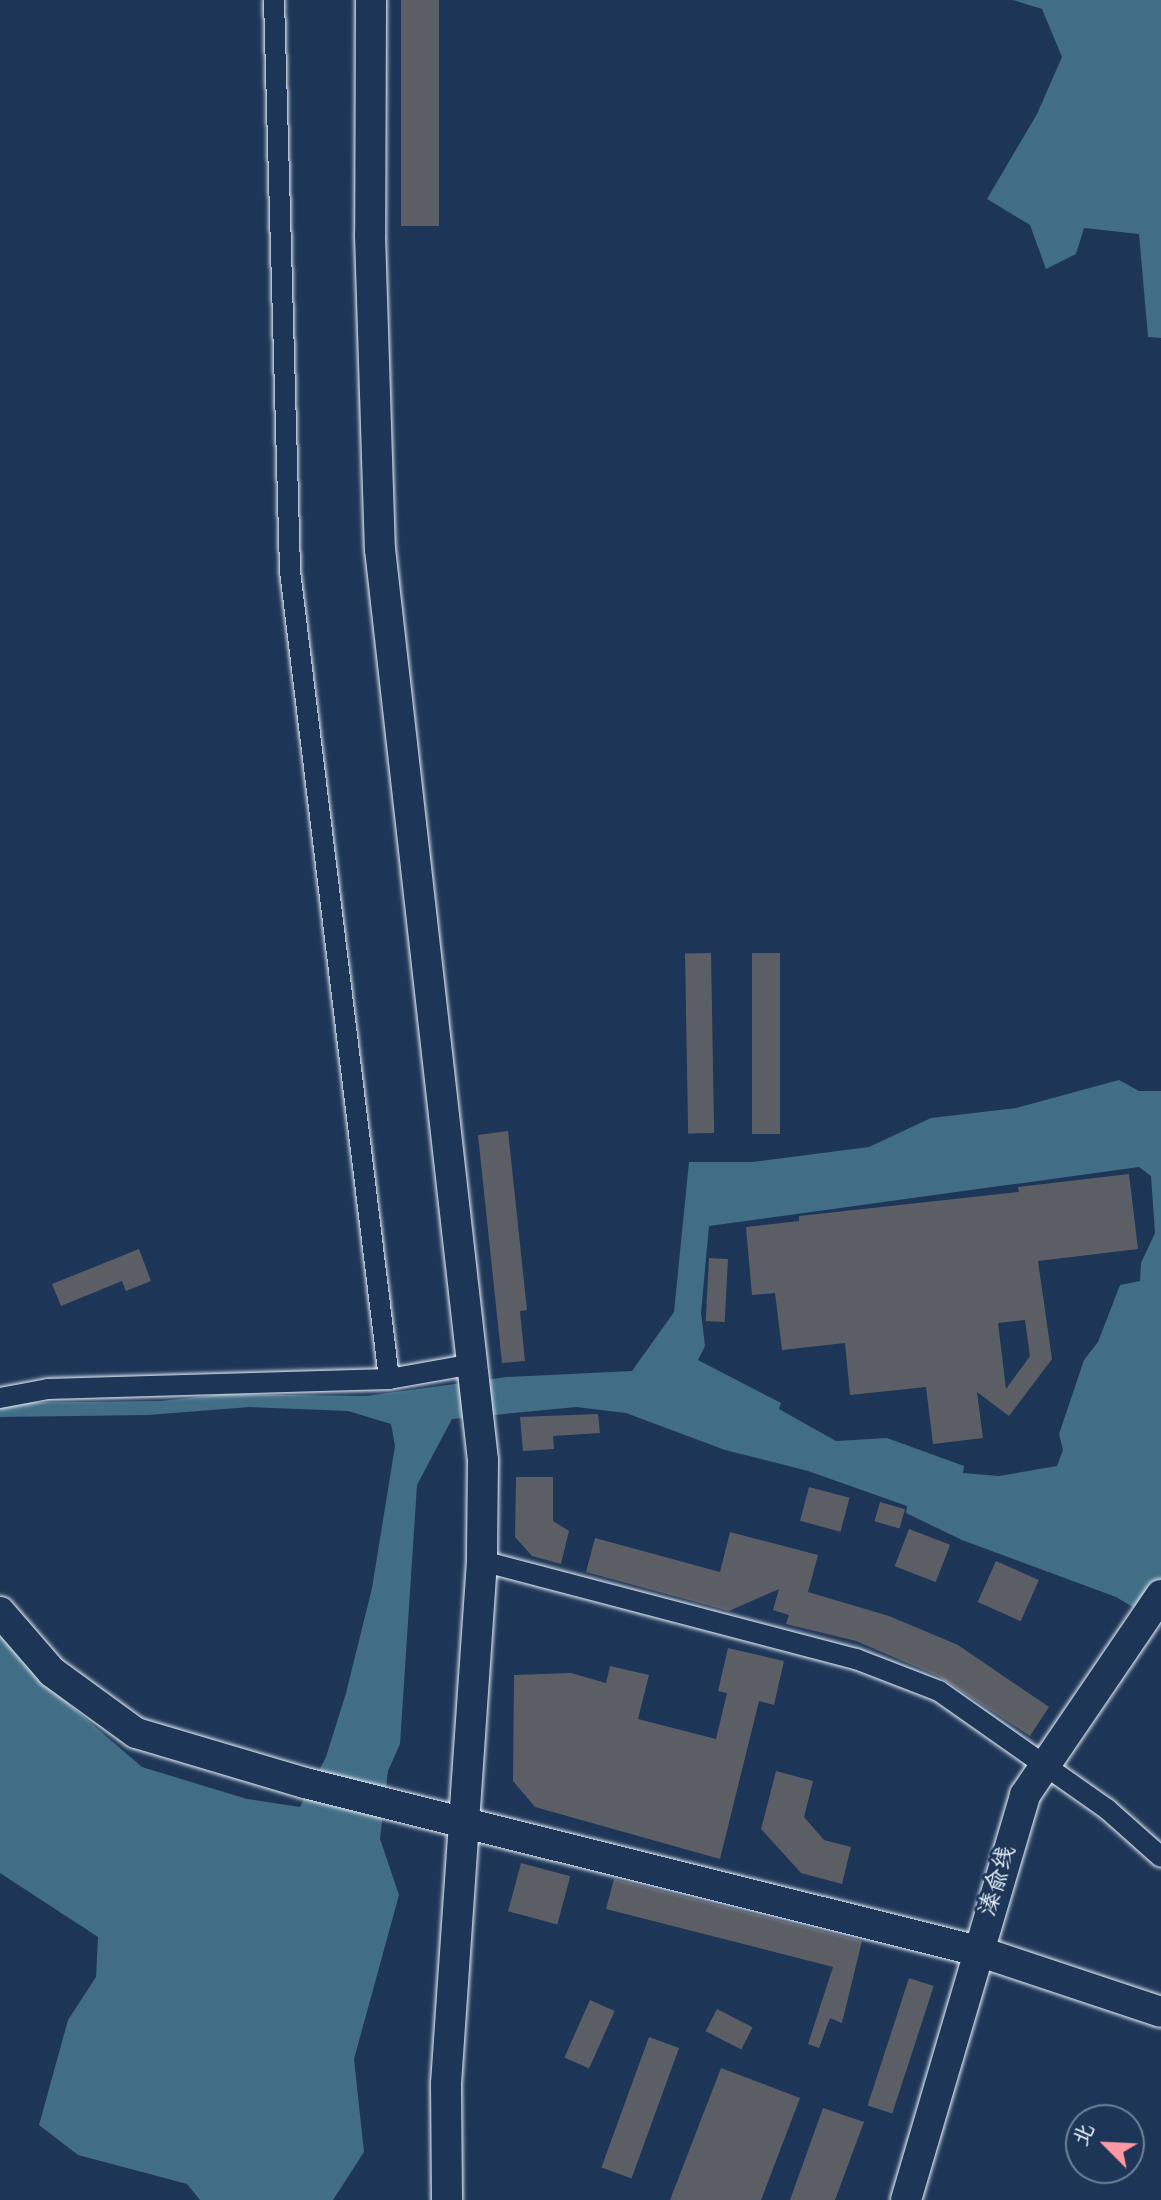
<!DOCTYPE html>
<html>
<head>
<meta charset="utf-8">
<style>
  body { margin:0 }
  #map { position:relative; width:1161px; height:2200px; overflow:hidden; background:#1d3557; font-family:Kalam,"LXGW WenKai TC",sans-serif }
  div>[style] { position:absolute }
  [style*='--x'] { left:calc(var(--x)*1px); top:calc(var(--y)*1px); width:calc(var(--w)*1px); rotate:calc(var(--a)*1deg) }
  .water>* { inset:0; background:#416d86 }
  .building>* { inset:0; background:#5c5e66; transform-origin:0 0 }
  .roads { filter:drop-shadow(0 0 2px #e8f1f8) drop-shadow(0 0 2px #e8f1f8) }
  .street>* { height:20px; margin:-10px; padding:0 10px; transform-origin:10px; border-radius:10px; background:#1d3557 }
  .secondary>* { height:30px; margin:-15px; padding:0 15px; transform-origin:15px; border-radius:15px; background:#1d3557 }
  span { translate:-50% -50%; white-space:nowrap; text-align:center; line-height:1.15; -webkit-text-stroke:6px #1d3557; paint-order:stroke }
  .street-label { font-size:24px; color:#e8f1f8 }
  .north { position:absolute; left:1065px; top:2104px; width:80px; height:80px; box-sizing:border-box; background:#1d3557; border:2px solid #6e8097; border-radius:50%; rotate:294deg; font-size:22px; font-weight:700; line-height:32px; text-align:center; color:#e8f1f8 }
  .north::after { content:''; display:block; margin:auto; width:28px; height:36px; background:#ff9aa2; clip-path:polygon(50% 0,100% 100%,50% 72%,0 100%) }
</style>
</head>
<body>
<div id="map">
  <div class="water">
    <div style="clip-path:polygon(1013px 0,1161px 0,1161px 338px,1148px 337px,1139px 234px,1084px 228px,1076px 254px,1046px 269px,1030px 225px,987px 199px,1037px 114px,1062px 57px,1042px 9px)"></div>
    <div style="clip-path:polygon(evenodd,1119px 1080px,1139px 1091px,1161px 1091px,1161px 1624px,1116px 1597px,962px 1540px,906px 1513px,907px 1506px,808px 1471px,725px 1450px,626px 1413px,576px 1407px,452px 1419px,417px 1485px,400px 1744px,388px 1771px,380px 1839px,399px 1895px,354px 2059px,364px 2152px,333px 2200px,200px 2200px,187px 2184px,78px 2155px,39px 2125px,68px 2020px,96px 1977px,98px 1937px,0 1873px,0 1632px,37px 1677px,142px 1767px,247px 1799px,300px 1807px,326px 1757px,346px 1693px,372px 1588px,395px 1446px,391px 1424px,348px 1411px,250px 1407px,148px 1415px,0 1417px,0 1403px,161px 1401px,228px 1394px,366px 1396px,507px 1377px,632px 1371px,674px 1312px,689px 1162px,752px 1162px,869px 1147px,931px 1118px,1016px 1108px,1119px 1080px,1139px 1167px,1151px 1176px,1155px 1233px,1141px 1263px,1140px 1281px,1120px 1285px,1098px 1342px,1084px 1360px,1059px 1434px,1063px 1450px,1057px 1466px,999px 1476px,963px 1473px,964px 1466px,887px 1438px,836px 1441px,779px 1409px,781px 1403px,698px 1360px,705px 1346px,701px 1313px,709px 1226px,1139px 1167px)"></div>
  </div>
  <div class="building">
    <div style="left:401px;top:0;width:38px;height:226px"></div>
    <div style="left:711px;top:953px;width:180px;height:26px;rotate:89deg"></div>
    <div style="left:752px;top:953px;width:28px;height:181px"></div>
    <div style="clip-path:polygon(508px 1131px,527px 1310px,520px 1311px,525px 1361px,502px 1363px,478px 1135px)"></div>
    <div style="clip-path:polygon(evenodd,1129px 1174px,1138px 1249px,1038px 1261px,1052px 1359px,1009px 1416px,977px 1392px,983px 1438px,933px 1444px,926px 1387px,850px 1395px,845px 1343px,782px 1350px,775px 1293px,752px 1295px,746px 1227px,799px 1221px,799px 1216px,1019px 1192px,1018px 1187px,1129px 1174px,1025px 1320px,1030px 1356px,1006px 1389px,998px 1323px,1025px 1320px)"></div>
    <div style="clip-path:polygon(139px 1249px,151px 1281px,126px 1291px,122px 1281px,61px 1306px,52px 1284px)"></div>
    <div style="left:709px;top:1258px;width:19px;height:63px;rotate:3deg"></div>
    <div style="clip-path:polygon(598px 1414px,600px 1433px,553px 1436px,554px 1449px,523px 1451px,520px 1417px)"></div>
    <div style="clip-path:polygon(516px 1477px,553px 1477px,553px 1521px,569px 1531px,561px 1564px,532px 1556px,515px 1537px)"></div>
    <div style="left:809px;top:1487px;width:42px;height:35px;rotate:15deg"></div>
    <div style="left:880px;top:1502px;width:26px;height:20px;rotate:16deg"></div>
    <div style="left:909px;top:1529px;width:44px;height:40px;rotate:21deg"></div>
    <div style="clip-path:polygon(730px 1532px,818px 1555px,808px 1592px,889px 1616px,958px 1645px,1049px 1707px,1030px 1736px,940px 1677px,856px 1641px,786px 1624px,789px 1615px,773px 1610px,779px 1589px,729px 1611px,586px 1572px,595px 1538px,720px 1572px)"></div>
    <div style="left:996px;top:1561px;width:47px;height:45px;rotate:24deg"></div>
    <div style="clip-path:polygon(728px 1648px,784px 1661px,774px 1705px,759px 1701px,720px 1859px,535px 1807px,513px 1781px,514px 1675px,571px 1673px,606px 1683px,610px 1666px,649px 1675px,638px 1719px,716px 1739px,727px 1693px,718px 1691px)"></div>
    <div style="clip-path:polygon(776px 1771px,813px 1781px,804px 1817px,824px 1840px,851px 1847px,842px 1884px,801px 1873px,761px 1829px)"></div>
    <div style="left:521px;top:1863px;width:51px;height:50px;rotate:15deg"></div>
    <div style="clip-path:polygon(614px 1879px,862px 1941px,842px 2023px,830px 2018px,819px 2048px,808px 2044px,833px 1967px,606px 1909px)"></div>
    <div style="left:909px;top:1978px;width:26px;height:134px;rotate:18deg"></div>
    <div style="left:590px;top:2000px;width:27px;height:63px;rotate:24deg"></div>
    <div style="left:717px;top:2009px;width:40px;height:25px;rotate:27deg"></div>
    <div style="left:649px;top:2037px;width:32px;height:139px;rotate:20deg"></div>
    <div style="clip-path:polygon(721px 2068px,800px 2098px,761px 2200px,670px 2200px)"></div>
    <div style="clip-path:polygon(823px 2108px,864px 2122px,835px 2200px,790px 2200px)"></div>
  </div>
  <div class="roads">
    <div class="street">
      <div style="--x:274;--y:0;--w:571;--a:88.39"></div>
      <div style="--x:290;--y:571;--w:814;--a:83.01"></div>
      <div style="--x:0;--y:1398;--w:49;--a:-10.6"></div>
      <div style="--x:48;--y:1389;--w:341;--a:-1.7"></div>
      <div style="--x:389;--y:1379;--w:85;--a:-10.1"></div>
      <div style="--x:482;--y:1561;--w:387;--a:14.7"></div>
      <div style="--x:856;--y:1659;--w:89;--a:21.1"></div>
      <div style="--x:939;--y:1691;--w:205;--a:35.1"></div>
      <div style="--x:1107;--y:1809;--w:72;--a:41.6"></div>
    </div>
    <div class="secondary">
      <div style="--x:371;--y:0;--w:235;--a:90.2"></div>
      <div style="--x:370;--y:235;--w:314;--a:88.2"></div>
      <div style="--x:380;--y:549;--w:917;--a:83.55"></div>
      <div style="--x:483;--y:1460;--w:101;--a:90.6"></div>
      <div style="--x:482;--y:1561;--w:524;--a:93.94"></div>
      <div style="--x:446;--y:2084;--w:116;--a:89.5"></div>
      <div style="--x:0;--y:1612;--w:79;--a:49.1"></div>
      <div style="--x:52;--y:1672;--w:104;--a:36"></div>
      <div style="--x:136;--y:1733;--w:176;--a:16.5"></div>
      <div style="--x:305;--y:1783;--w:694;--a:14.02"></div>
      <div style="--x:978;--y:1951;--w:193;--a:18.4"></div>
      <div style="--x:906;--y:2200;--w:422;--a:-73.6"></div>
      <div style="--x:1025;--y:1795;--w:242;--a:-55.8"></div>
    </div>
  </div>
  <div class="street-label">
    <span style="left:998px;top:1881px;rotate:-73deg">溱俞线</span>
  </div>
  <div class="north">北</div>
</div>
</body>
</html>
